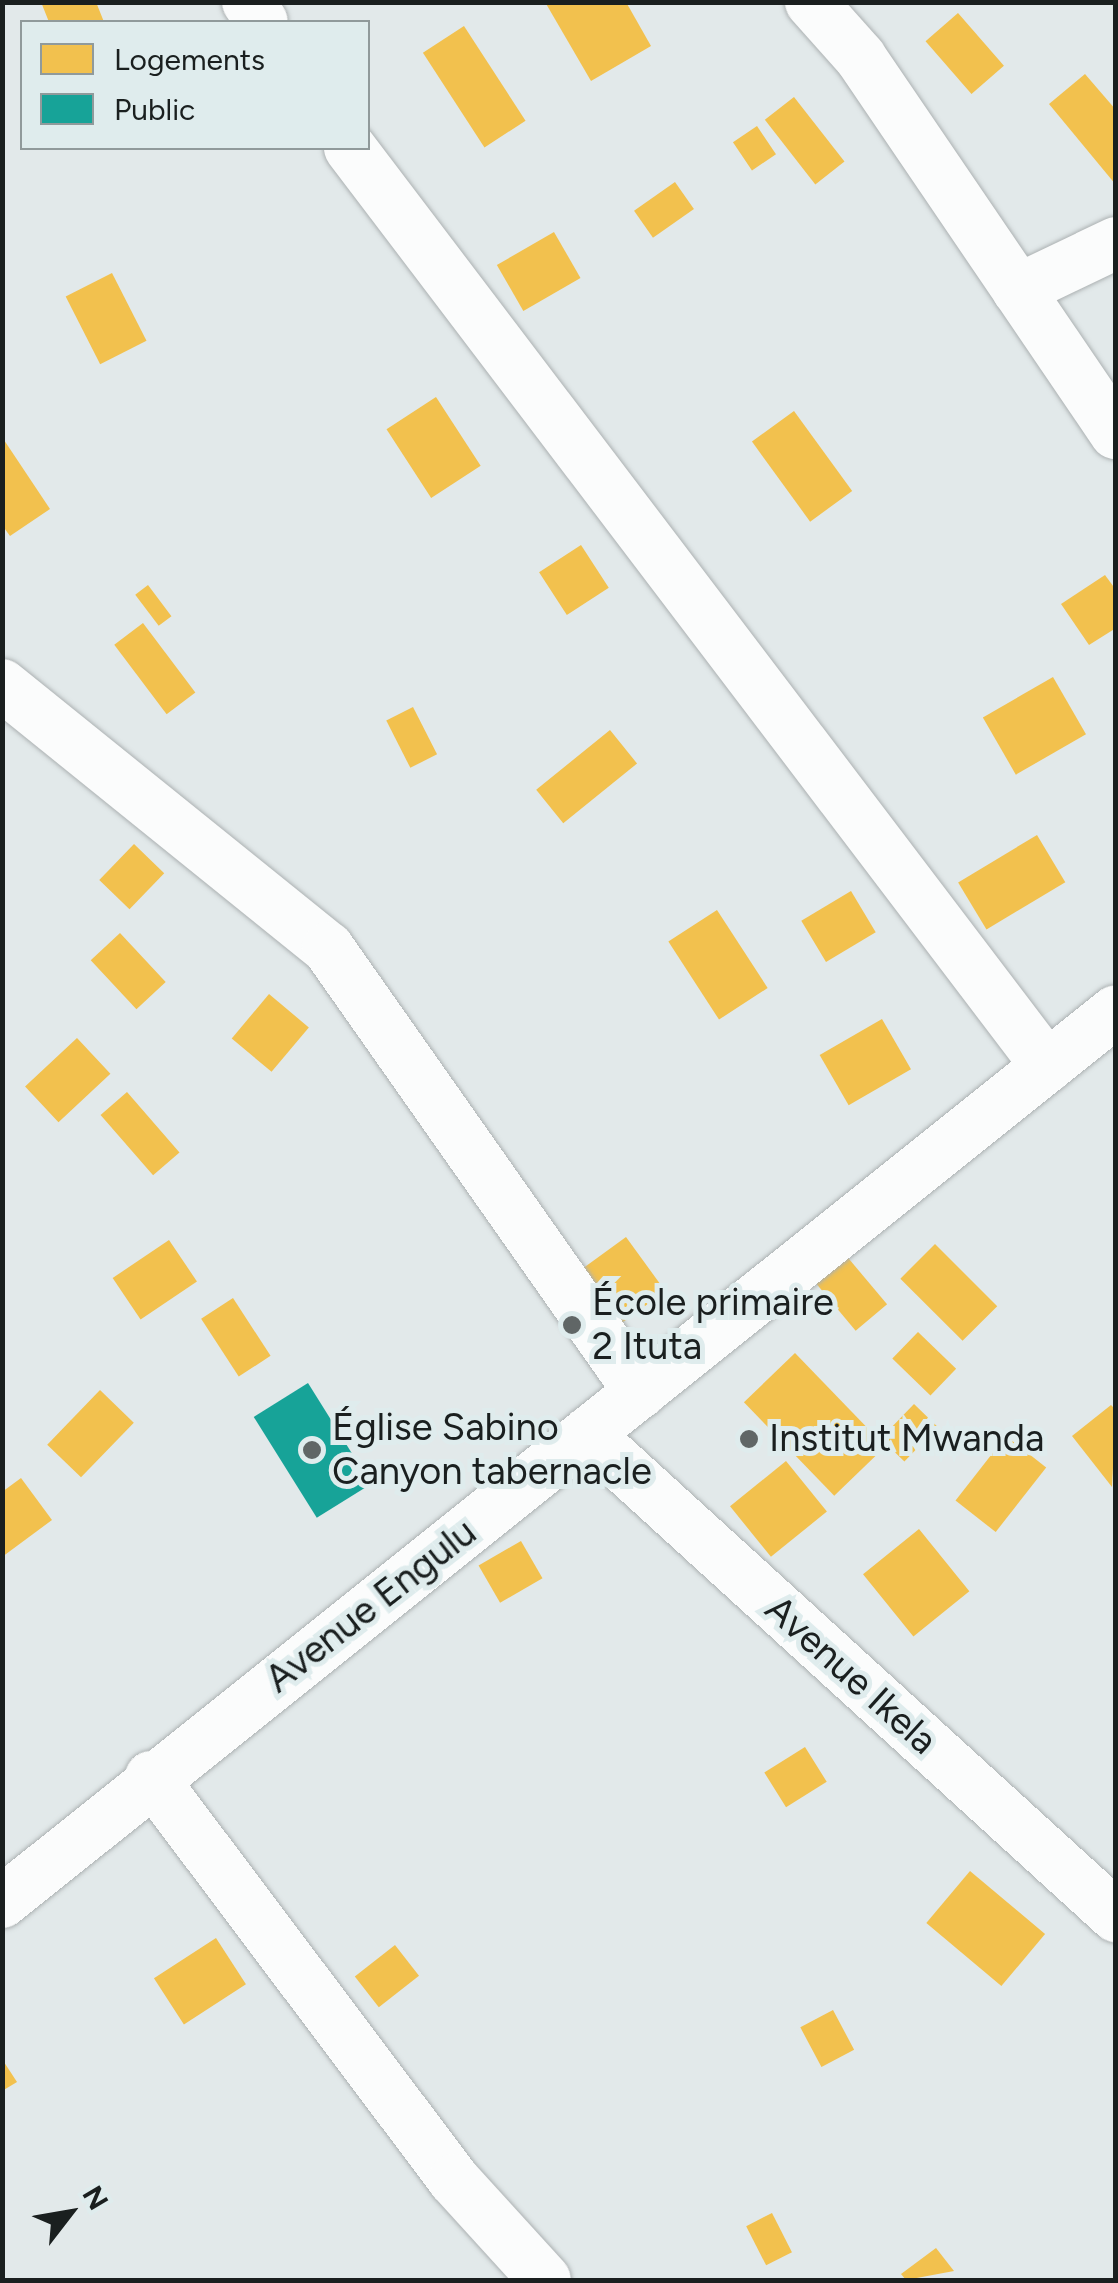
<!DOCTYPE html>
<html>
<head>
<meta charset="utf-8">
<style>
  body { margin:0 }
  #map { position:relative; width:1118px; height:2283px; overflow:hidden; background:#e2e9ea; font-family:Figtree,sans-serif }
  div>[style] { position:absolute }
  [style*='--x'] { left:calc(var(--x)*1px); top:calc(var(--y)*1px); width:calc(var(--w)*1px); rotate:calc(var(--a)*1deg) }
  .homes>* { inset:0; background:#f2c14e; transform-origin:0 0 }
  .public>* { inset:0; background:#17a398; transform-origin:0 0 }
  .roads { filter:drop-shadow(0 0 2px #acb1b2) drop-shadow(0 0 2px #acb1b2) }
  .minor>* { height:52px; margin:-26px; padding:0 26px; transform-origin:26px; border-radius:26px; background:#fbfcfc }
  .dots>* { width:28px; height:28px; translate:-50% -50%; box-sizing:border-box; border:5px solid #dfeced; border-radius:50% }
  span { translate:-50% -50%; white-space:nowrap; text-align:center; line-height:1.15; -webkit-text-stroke:10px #dfeced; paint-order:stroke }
  .poi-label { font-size:38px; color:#1a1f1f }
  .left { translate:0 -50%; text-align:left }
  .street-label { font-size:38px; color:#1a1f1f }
  .frame { position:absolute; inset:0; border:5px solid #1a1f1f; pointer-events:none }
  .legend { position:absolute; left:20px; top:20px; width:350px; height:130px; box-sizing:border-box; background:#dfeced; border:2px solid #909a9b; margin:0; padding:12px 18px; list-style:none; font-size:30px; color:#1a1f1f }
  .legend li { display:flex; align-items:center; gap:20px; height:50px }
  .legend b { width:50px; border:2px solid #909a9b }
  .north { position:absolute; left:20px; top:2163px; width:100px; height:100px; -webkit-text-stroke:8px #dfeced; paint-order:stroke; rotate:59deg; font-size:28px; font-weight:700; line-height:40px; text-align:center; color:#1a1f1f }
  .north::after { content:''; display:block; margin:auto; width:35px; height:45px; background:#1a1f1f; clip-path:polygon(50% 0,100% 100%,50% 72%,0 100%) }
</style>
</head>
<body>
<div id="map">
  <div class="homes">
    <div style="clip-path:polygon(41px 2px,96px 2px,104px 22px,49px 22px)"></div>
    <div style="clip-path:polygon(545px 2px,626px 2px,651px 46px,591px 81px)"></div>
    <div style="left:958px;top:13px;width:70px;height:43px;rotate:49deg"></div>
    <div style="left:464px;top:26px;width:113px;height:49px;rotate:57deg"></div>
    <div style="clip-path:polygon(1085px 74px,1116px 110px,1116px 185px,1049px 104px)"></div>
    <div style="left:794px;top:97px;width:82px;height:37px;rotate:52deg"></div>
    <div style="left:757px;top:126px;width:34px;height:29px;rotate:56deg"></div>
    <div style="left:675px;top:182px;width:33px;height:50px;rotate:55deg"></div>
    <div style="left:554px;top:232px;width:53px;height:66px;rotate:60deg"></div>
    <div style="left:112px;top:273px;width:76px;height:52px;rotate:63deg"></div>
    <div style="left:436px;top:397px;width:82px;height:59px;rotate:57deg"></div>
    <div style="left:794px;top:411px;width:99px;height:52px;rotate:54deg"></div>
    <div style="clip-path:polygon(2px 437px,50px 509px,10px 536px,2px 525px)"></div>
    <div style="left:581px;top:545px;width:51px;height:50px;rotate:57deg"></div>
    <div style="clip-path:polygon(1105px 575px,1116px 590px,1116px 628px,1089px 645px,1061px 604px)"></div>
    <div style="left:148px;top:585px;width:39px;height:16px;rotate:53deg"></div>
    <div style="left:143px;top:623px;width:87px;height:36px;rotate:53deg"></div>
    <div style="left:1053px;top:677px;width:66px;height:81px;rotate:60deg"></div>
    <div style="left:413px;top:707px;width:53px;height:30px;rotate:63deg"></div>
    <div style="left:610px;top:730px;width:43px;height:95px;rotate:51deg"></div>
    <div style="left:1037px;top:835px;width:55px;height:92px;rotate:59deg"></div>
    <div style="left:134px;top:844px;width:42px;height:50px;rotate:44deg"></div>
    <div style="left:851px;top:891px;width:48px;height:58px;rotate:59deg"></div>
    <div style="left:717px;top:910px;width:93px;height:58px;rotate:57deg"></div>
    <div style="left:120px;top:933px;width:67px;height:40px;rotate:47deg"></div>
    <div style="left:269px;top:994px;width:52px;height:58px;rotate:40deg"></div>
    <div style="left:882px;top:1019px;width:58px;height:72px;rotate:60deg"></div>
    <div style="left:77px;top:1038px;width:49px;height:71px;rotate:47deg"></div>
    <div style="left:127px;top:1092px;width:80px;height:35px;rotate:49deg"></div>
    <div style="left:626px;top:1237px;width:67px;height:54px;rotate:54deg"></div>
    <div style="left:169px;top:1240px;width:50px;height:68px;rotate:56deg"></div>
    <div style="left:935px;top:1244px;width:88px;height:49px;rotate:45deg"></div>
    <div style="left:844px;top:1253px;width:67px;height:41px;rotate:50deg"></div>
    <div style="left:233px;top:1298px;width:69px;height:38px;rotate:57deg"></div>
    <div style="left:918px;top:1332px;width:53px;height:37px;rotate:44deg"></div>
    <div style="left:795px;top:1353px;width:130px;height:71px;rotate:46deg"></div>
    <div style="left:100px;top:1390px;width:47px;height:76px;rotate:44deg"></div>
    <div style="left:914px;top:1404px;width:33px;height:48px;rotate:44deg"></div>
    <div style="clip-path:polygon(1111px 1405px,1116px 1410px,1112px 1487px,1072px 1436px)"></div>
    <div style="left:1006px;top:1436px;width:51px;height:82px;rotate:38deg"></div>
    <div style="left:786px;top:1461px;width:65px;height:72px;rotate:51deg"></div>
    <div style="clip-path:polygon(21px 1478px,52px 1520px,2px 1557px,2px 1492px)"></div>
    <div style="left:919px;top:1529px;width:80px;height:72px;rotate:51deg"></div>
    <div style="left:521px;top:1541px;width:43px;height:49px;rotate:60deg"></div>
    <div style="left:805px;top:1747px;width:41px;height:48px;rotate:58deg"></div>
    <div style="left:970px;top:1871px;width:98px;height:68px;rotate:40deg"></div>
    <div style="left:216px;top:1938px;width:55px;height:74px;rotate:57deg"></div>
    <div style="left:395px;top:1945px;width:39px;height:51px;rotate:52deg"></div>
    <div style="left:833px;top:2010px;width:45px;height:37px;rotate:62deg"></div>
    <div style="clip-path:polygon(2px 2059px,17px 2082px,2px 2091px)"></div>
    <div style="left:772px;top:2213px;width:44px;height:29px;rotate:63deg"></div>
    <div style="clip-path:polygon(936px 2248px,954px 2271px,906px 2280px,901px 2274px)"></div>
  </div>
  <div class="public">
    <div style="left:308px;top:1383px;width:119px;height:64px;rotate:58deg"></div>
  </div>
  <div class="roads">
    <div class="minor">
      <div style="--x:248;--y:2;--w:24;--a:55"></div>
      <div style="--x:811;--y:2;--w:74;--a:48.3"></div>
      <div style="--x:860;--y:57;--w:455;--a:55.8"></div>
      <div style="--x:350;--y:148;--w:1153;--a:52.79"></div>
      <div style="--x:1018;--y:290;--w:109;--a:-25.6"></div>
      <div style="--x:2;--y:685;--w:419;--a:38.9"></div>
      <div style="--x:328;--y:948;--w:543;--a:54.9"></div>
      <div style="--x:587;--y:1434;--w:716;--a:42.34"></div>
      <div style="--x:151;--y:1777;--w:504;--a:53.06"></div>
      <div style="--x:454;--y:2180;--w:135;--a:47.7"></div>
      <div style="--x:2;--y:1902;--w:1426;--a:-38.65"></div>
    </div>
  </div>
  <div class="dots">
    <div style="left:572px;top:1325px;background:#606666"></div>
    <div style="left:749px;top:1439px;background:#606666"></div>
    <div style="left:312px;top:1450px;background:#606666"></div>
  </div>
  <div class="poi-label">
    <span class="left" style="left:592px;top:1325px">École primaire<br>2 Ituta</span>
    <span class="left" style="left:332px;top:1450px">Église Sabino<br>Canyon tabernacle</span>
    <span class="left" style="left:769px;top:1439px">Institut Mwanda</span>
  </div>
  <div class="street-label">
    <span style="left:371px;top:1606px;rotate:-38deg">Avenue Engulu</span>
    <span style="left:851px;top:1675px;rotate:42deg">Avenue Ikela</span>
  </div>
  <div class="frame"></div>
  <ul class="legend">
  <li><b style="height:28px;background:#f2c14e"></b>Logements</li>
  <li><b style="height:28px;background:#17a398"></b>Public</li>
  </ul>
  <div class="north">N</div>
</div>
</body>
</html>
